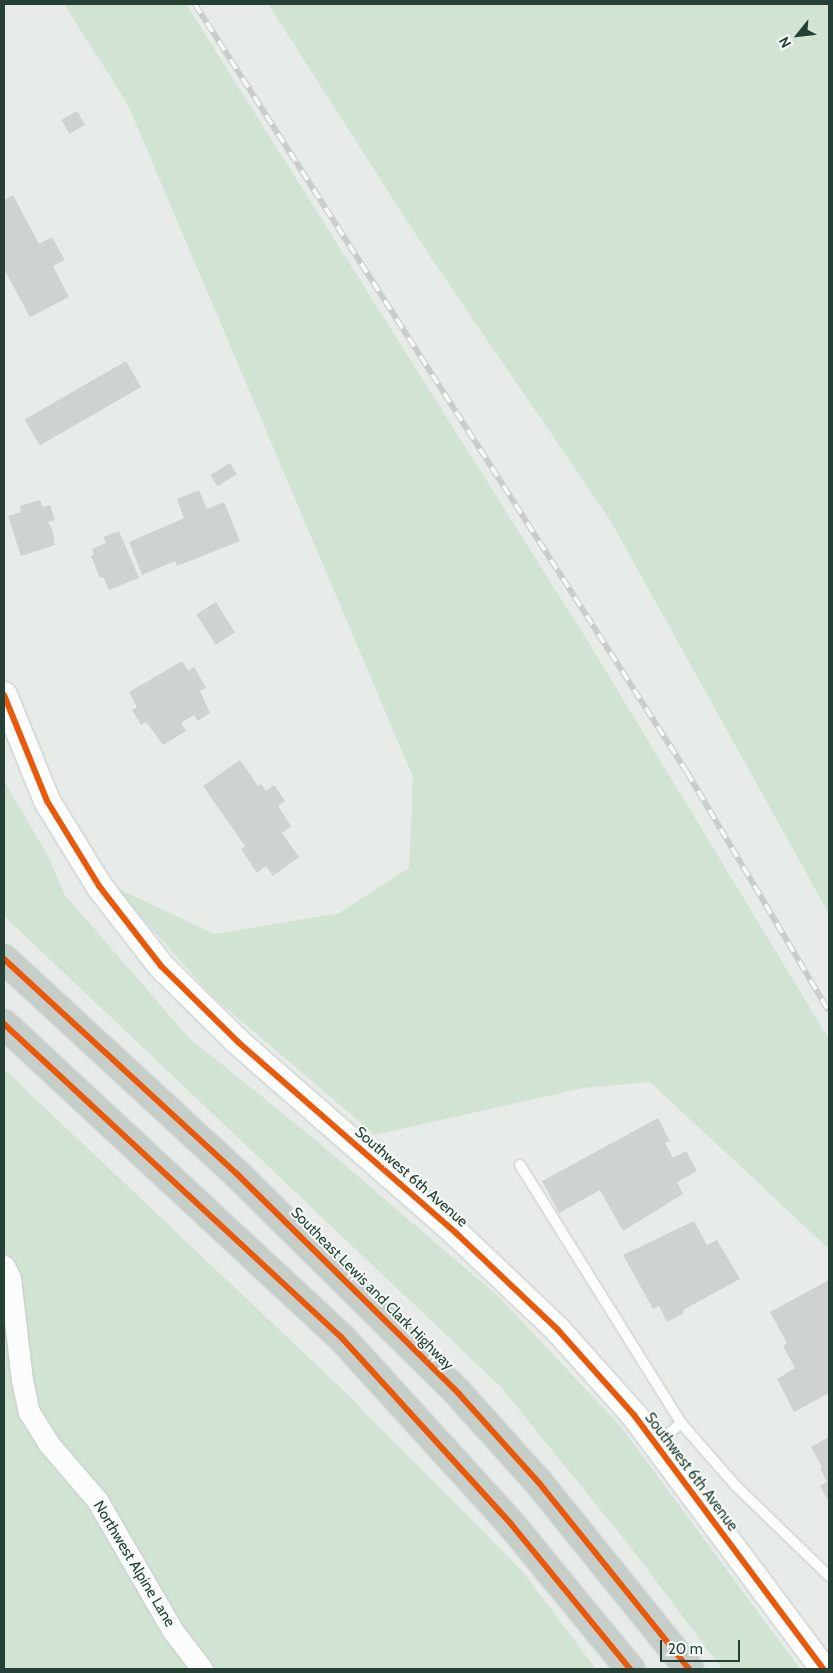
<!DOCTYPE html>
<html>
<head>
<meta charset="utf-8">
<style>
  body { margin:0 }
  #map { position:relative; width:833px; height:1673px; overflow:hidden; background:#e7ece9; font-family:Cabin,sans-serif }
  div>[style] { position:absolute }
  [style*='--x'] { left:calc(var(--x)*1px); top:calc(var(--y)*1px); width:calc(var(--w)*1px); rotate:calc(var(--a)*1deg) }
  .green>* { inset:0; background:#d1e4d4 }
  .building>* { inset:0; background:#ced3d0; transform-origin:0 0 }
  .roads { filter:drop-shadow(0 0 1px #c4c9c6) drop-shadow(0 0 1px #c4c9c6) }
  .service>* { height:10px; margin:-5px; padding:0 5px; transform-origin:5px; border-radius:5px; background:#fbfcfc }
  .minor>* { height:21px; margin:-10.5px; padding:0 10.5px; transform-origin:10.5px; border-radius:10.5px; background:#fbfcfc }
  .tertiary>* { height:26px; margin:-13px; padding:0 13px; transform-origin:13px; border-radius:13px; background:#fbfcfc }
  .trunk>* { height:28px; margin:-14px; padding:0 14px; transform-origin:14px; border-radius:14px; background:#c6ceca }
  .rail>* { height:5.5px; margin-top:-2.75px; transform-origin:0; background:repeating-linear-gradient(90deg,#f6faf7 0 11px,#c8ccca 0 22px); box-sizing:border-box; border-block:1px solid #c8ccca }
  .cycleway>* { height:6px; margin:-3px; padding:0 3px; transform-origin:3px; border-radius:3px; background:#e8590c }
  span { translate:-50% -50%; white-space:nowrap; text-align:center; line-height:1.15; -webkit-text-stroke:4px #f6faf7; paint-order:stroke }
  .street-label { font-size:15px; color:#254034 }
  .frame { position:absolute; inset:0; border:5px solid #254034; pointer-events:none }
  .north { position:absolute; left:773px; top:10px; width:50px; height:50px; -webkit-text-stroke:4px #f6faf7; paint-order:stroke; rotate:241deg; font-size:14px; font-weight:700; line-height:20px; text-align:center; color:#254034 }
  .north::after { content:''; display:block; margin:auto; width:18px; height:22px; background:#254034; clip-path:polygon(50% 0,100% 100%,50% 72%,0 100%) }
  .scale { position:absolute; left:660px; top:1640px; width:80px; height:22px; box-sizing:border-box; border:2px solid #254034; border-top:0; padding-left:6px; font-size:15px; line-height:18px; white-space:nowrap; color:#254034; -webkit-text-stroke:4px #f6faf7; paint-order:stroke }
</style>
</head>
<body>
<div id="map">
  <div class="green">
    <div style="clip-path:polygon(64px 4px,186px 4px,589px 643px,829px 1039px,829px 1249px,650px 1082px,583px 1088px,375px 1135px,212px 996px,113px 886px,214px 934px,339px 913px,409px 868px,413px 777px,128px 105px)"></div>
    <div style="clip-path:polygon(268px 4px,829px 4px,829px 914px,610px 520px,425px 249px)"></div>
    <div style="clip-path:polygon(4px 781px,47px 854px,65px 895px,189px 1038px,312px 1137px,500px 1298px,622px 1428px,800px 1669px,722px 1669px,632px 1549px,500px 1386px,4px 916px)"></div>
    <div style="clip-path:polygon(4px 1069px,342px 1389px,523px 1572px,596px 1669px,4px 1669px)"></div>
  </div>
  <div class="building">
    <div style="left:77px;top:111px;width:16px;height:18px;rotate:60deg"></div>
    <div style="clip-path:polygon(13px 195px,39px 244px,52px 237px,65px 260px,53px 266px,69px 297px,30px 317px,4px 269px,4px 200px)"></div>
    <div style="left:126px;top:361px;width:30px;height:117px;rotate:60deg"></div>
    <div style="left:230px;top:463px;width:13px;height:23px;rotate:58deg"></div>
    <div style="clip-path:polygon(199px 490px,207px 509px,224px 502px,240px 541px,177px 566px,175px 561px,142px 575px,129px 542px,184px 518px,177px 499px)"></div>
    <div style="clip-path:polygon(40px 500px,43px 507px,50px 505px,55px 520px,48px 522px,53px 531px,55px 545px,21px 556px,8px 516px,21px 512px,20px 506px)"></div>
    <div style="clip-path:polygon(119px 531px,139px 578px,109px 590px,103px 577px,100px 578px,91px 556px,94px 555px,92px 549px,106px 543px,103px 537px)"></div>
    <div style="left:216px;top:602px;width:36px;height:23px;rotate:58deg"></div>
    <div style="clip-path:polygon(182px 661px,188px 671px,194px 667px,206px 688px,200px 691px,210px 713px,198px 721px,194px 715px,181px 723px,186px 731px,163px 745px,146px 722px,141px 725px,132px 710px,137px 707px,129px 692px)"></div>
    <div style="clip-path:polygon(240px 760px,258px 786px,261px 784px,266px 791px,274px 785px,285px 801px,278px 806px,291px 826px,282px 833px,299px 857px,273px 876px,266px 866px,257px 873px,241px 849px,245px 846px,203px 786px)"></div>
    <div style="clip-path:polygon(658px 1118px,670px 1141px,665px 1143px,673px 1158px,686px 1151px,697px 1171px,677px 1182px,683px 1194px,623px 1231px,600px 1190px,559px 1213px,542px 1181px)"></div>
    <div style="clip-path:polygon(694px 1221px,707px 1245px,717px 1240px,740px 1279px,683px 1310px,684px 1313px,667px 1322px,659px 1306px,653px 1309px,623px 1255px)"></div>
    <div style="clip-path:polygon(829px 1280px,829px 1393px,794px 1412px,777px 1379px,795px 1368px,783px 1346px,787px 1343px,770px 1312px)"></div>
    <div style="clip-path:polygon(829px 1437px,829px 1502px,820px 1486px,827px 1482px,820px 1468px,822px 1467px,811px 1447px)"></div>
  </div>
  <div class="roads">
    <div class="service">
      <div style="--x:520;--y:1165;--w:304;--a:58"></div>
      <div style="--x:681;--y:1423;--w:32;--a:139"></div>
      <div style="--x:681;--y:1423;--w:84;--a:48.9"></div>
      <div style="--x:736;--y:1486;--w:129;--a:44.1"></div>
    </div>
    <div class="minor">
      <div style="--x:4;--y:1266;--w:13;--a:63"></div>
      <div style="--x:10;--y:1278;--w:103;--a:83.3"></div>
      <div style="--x:22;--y:1380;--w:33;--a:78"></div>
      <div style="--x:29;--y:1412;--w:36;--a:58"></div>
      <div style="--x:48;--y:1443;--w:75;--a:49.3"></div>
      <div style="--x:97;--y:1500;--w:151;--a:59.9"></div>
      <div style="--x:173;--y:1631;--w:48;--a:52.7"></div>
    </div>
    <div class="tertiary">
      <div style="--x:4;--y:695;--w:114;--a:67.9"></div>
      <div style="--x:47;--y:801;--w:100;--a:58.5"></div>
      <div style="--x:99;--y:886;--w:101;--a:52.2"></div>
      <div style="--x:161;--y:966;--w:108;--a:44.6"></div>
      <div style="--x:238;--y:1042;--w:291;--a:41.2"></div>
      <div style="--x:457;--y:1234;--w:139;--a:43.5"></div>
      <div style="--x:558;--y:1330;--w:114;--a:48.2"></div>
      <div style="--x:634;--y:1415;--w:317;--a:53.3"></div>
    </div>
    <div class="trunk">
      <div style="--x:4;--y:959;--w:316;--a:42.7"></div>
      <div style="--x:236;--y:1173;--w:314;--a:44.7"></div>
      <div style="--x:459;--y:1394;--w:120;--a:48"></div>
      <div style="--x:539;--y:1483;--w:239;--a:51.1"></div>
      <div style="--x:4;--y:1024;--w:460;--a:42.9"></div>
      <div style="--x:341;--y:1337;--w:253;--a:47.7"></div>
      <div style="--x:511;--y:1524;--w:188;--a:50.6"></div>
    </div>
  </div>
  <div class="rail">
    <div style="--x:195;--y:4;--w:912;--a:57.36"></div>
    <div style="--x:687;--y:772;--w:278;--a:59.3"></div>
  </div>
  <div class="cycleway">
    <div style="--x:4;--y:695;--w:114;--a:67.9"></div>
    <div style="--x:47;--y:801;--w:100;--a:58.5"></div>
    <div style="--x:99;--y:886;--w:101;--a:52.2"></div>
    <div style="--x:161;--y:966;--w:108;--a:44.6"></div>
    <div style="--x:238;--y:1042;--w:291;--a:41.2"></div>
    <div style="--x:457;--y:1234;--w:139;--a:43.5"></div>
    <div style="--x:558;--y:1330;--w:114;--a:48.2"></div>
    <div style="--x:634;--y:1415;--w:317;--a:53.3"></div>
    <div style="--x:4;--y:959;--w:316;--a:42.7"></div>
    <div style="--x:236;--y:1173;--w:314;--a:44.7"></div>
    <div style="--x:459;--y:1394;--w:120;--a:48"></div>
    <div style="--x:539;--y:1483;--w:239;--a:51.1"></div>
    <div style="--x:4;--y:1024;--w:460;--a:42.9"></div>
    <div style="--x:341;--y:1337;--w:253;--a:47.7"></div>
    <div style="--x:511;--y:1524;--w:188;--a:50.6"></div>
  </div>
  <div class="street-label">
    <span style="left:411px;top:1177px;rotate:41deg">Southwest 6th Avenue</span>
    <span style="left:372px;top:1289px;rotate:45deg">Southeast Lewis and Clark Highway</span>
    <span style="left:691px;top:1472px;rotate:53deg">Southwest 6th Avenue</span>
    <span style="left:134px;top:1564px;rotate:59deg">Northwest Alpine Lane</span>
  </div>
  <div class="frame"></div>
  <div class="north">N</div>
  <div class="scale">20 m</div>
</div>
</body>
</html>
